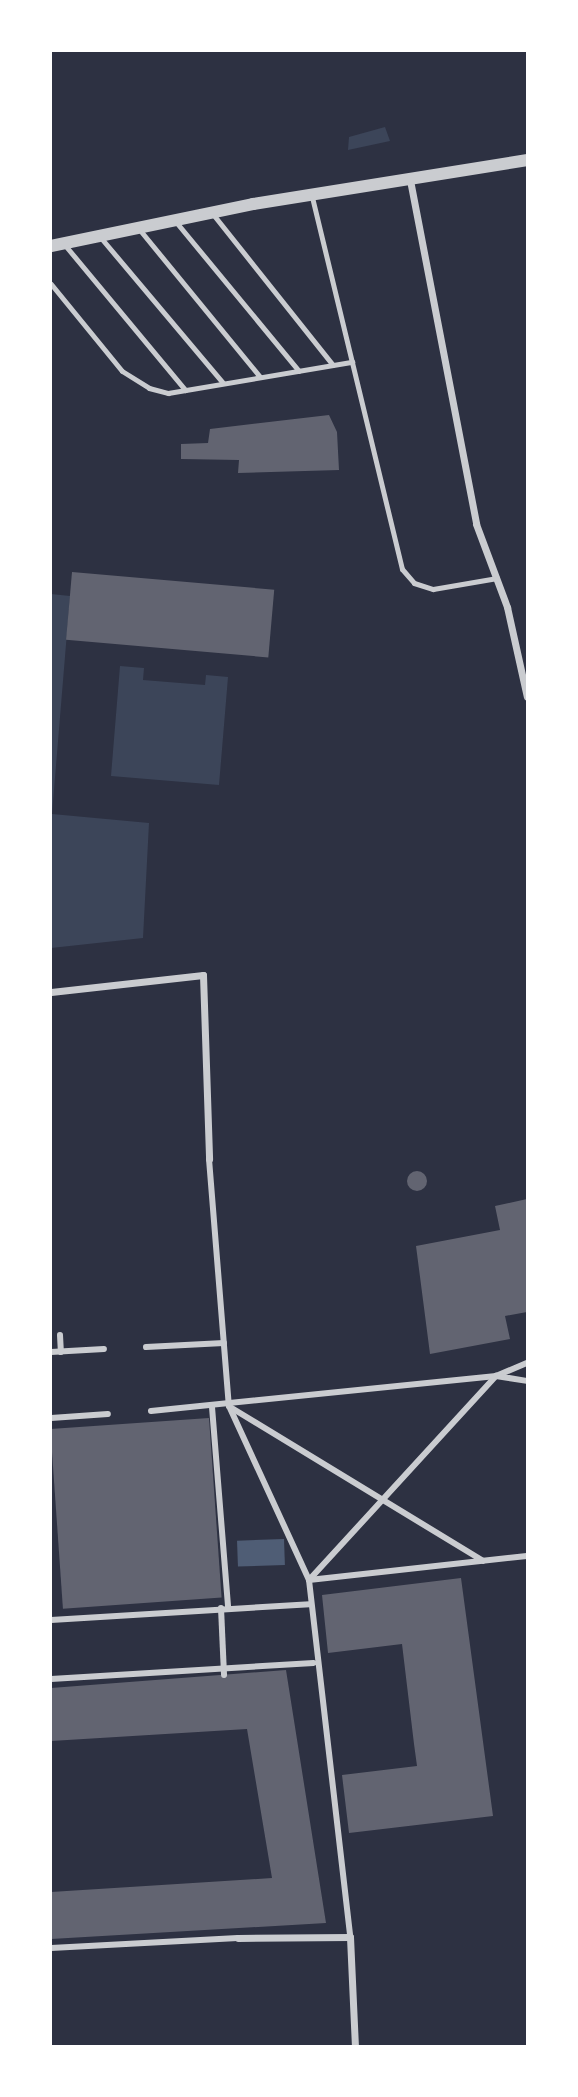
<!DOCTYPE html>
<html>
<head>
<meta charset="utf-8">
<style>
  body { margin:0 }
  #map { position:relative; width:578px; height:2097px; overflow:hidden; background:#2d3142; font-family:Overpass,sans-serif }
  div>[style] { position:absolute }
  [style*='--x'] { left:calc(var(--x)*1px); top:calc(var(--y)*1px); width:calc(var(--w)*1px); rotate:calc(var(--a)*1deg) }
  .green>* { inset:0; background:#3c4559 }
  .water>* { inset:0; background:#4f5d75; transform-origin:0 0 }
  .building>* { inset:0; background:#626471; transform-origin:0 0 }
  .round { border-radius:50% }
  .service>* { height:5px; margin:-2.5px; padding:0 2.5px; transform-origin:2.5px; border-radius:2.5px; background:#caccd0 }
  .pedestrian>* { height:6px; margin:-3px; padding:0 3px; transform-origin:3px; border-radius:3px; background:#caccd0 }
  .minor>* { height:7px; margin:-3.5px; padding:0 3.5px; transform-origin:3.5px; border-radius:3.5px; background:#caccd0 }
  .tertiary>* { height:12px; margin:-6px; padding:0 6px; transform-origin:6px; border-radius:6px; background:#caccd0 }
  span { translate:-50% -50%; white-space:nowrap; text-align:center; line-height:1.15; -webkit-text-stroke:7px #fff; paint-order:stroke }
  .frame { position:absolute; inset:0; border:52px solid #fff; pointer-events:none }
</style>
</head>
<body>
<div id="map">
  <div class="green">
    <div style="clip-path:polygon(385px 127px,390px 141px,348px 150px,349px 137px)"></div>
    <div style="clip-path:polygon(51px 594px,70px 596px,52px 814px,149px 823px,143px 938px,51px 948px)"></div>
    <div style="clip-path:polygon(120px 666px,144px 668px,143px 680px,205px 685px,206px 675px,228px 677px,219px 785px,111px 776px)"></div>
  </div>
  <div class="water">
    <div style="left:284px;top:1539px;width:26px;height:47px;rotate:88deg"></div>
  </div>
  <div class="building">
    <div style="clip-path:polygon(329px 415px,337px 432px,339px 470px,238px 473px,239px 460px,181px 459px,181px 444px,208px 443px,210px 429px)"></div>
    <div style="left:72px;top:572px;width:203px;height:68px;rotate:5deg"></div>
    <div class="round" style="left:407px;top:1171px;width:20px;height:20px"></div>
    <div style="clip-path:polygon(527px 1199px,527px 1312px,505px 1316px,510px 1339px,430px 1354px,416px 1246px,500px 1230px,495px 1206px)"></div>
    <div style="left:209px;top:1418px;width:180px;height:159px;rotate:86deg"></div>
    <div style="clip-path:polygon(461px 1578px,493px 1816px,349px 1833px,342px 1775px,417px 1766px,414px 1744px,402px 1644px,328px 1653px,322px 1595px)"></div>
    <div style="clip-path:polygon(286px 1670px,326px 1923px,51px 1939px,51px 1892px,272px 1878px,247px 1729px,51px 1741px,51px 1688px)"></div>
  </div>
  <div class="service">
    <div style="--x:312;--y:197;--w:383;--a:76.4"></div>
    <div style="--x:402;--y:569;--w:18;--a:49"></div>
    <div style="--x:414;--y:583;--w:20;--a:18"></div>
    <div style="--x:433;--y:589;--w:65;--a:-9.8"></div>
    <div style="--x:212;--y:213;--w:194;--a:51.5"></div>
    <div style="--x:176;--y:222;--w:193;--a:50.5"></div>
    <div style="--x:139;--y:229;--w:191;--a:50.7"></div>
    <div style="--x:101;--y:238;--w:189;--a:49.9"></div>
    <div style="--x:64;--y:244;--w:190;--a:50.3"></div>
    <div style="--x:51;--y:284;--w:112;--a:50.8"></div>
    <div style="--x:122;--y:371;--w:32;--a:32"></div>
    <div style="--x:149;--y:388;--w:20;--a:15"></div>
    <div style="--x:168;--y:393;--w:187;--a:-9.6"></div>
  </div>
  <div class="pedestrian">
    <div style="--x:209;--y:1159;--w:248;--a:85.4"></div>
    <div style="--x:229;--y:1406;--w:192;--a:65.3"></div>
    <div style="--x:309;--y:1580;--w:359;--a:83.4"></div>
    <div style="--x:60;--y:1335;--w:17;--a:87"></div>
    <div style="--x:146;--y:1347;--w:78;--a:-2.9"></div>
    <div style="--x:51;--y:1352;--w:53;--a:-3.2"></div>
    <div style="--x:212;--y:1407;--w:202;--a:85.4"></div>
    <div style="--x:230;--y:1407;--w:296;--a:31.3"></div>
    <div style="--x:151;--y:1411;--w:347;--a:-5.8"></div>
    <div style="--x:496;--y:1376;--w:31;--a:9"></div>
    <div style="--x:51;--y:1418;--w:57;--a:-4"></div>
    <div style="--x:309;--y:1580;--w:277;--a:-47.5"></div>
    <div style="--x:496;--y:1376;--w:34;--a:-23"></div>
    <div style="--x:309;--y:1580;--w:219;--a:-6.3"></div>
    <div style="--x:221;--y:1608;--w:67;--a:87.4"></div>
    <div style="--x:51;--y:1620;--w:259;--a:-3.5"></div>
    <div style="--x:51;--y:1679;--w:263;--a:-3.5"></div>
    <div style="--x:51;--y:1948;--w:187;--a:-3.1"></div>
  </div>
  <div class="minor">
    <div style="--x:410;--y:180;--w:350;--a:79.1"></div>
    <div style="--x:476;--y:524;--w:89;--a:69.5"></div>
    <div style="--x:507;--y:607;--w:92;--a:77.5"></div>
    <div style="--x:51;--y:992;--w:153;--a:-6.4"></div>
    <div style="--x:203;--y:975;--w:184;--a:88.1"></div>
    <div style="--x:238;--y:1938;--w:112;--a:-0.5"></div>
    <div style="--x:350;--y:1937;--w:109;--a:87.4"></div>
  </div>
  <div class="tertiary">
    <div style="--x:51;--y:246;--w:206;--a:-11.7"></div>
    <div style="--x:253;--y:204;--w:278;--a:-9.1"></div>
  </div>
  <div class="frame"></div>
</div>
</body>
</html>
